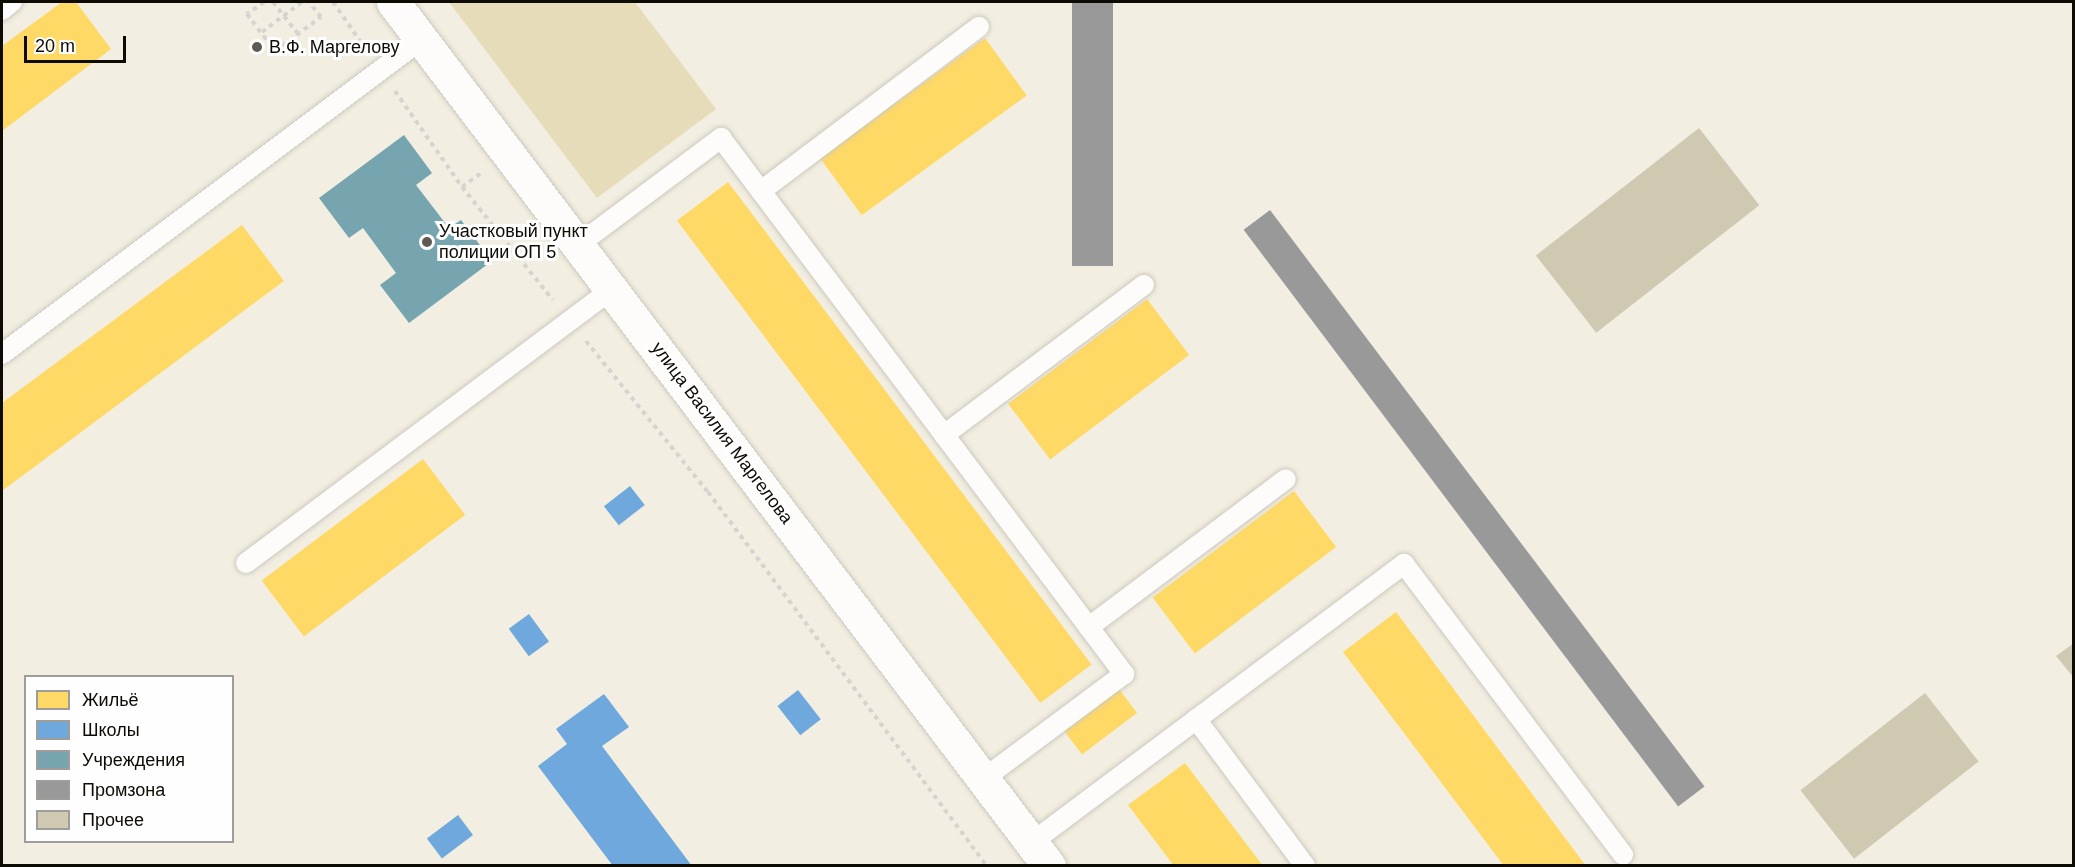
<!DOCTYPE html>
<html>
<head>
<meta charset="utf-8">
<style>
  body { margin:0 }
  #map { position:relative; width:2075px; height:867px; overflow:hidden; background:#f2eee1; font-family:Arial,sans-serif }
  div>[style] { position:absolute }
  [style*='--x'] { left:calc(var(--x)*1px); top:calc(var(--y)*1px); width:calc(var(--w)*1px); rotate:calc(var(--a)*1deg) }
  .green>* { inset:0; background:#e7dcb9 }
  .homes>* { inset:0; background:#ffd966; transform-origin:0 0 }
  .schools>* { inset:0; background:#6fa8dc; transform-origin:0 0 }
  .public>* { inset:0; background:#76a5af }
  .industry>* { inset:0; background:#999; transform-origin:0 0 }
  .building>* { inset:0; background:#d0c9b2; transform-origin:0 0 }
  .path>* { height:4px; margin-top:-2px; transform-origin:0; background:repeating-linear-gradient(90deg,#d6d4d1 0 4.5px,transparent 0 9px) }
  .roads { filter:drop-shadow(0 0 2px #ccc9be) drop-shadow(0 0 2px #ccc9be) }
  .service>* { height:20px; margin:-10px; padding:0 10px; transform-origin:10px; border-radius:10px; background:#fdfcfa }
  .minor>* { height:33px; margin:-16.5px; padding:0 16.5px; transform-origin:16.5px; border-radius:16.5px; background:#fdfcfa }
  .dots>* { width:16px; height:16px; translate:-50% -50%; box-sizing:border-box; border:3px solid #fefefe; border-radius:50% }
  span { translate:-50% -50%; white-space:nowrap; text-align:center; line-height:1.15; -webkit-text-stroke:6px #fefefe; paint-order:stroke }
  .poi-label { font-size:18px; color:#0e0b05 }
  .left { translate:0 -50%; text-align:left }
  .street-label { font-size:18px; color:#0e0b05 }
  .frame { position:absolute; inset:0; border:3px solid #0e0b05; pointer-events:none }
  .legend { position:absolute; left:24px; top:675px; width:210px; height:168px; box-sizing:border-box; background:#fefefe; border:2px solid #9e9d9a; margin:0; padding:8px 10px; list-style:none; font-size:18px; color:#0e0b05 }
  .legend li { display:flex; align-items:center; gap:12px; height:30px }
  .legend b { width:30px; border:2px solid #9e9d9a }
  .scale { position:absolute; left:24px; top:36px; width:102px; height:27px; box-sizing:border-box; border:3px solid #0e0b05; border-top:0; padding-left:8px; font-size:18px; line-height:21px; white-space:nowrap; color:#0e0b05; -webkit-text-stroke:4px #fefefe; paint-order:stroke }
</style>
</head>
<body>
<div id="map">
  <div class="green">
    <div style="clip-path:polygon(449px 2px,635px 2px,716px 109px,597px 198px)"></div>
  </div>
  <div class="homes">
    <div style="clip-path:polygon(62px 2px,76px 2px,111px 49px,2px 131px,2px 46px)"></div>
    <div style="left:985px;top:38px;width:71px;height:204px;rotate:54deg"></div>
    <div style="left:728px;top:182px;width:604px;height:64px;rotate:53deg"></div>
    <div style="clip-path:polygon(242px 225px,284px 281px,2px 491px,2px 403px)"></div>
    <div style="left:1147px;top:299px;width:70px;height:174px;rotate:53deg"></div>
    <div style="left:423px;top:459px;width:70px;height:202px;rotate:53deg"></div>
    <div style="left:1294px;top:491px;width:70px;height:177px;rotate:53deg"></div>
    <div style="clip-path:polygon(1396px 612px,1586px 866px,1504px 866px,1343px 652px)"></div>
    <div style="left:1119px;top:689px;width:30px;height:69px;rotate:53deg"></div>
    <div style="clip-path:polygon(1185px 763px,1263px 866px,1174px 866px,1128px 805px)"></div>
  </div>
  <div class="schools">
    <div style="left:630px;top:486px;width:24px;height:33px;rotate:52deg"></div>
    <div style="left:529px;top:614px;width:34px;height:25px;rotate:54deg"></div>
    <div style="left:798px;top:690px;width:37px;height:26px;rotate:52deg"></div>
    <div style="clip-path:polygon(604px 694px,629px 727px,602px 746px,692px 866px,613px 866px,538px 766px,567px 744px,556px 729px)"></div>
    <div style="left:458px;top:815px;width:25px;height:39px;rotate:53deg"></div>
  </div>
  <div class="public">
    <div style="clip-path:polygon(404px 135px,432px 173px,416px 185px,449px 228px,461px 220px,492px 261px,409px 323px,380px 285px,396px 273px,363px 228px,349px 238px,319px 198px)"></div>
  </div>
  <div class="industry">
    <div style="left:1072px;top:2px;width:41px;height:264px"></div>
    <div style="left:1270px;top:210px;width:722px;height:33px;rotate:53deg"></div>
  </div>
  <div class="building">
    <div style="left:1699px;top:128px;width:98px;height:207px;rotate:52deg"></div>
    <div style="clip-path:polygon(2074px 643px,2074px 678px,2056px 656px)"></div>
    <div style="left:1925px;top:693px;width:87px;height:158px;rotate:52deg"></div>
  </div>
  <div class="path">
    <div style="--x:264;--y:2;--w:21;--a:145"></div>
    <div style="--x:247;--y:14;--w:46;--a:52.9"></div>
    <div style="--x:275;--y:51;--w:57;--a:-36.5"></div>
    <div style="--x:321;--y:17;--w:19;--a:-129"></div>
    <div style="--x:273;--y:2;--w:41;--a:52"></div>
    <div style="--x:333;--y:2;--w:56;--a:55.2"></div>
    <div style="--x:262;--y:32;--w:50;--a:-36.9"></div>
    <div style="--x:395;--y:91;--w:117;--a:55.1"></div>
    <div style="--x:462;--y:187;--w:145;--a:51.2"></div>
    <div style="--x:462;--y:187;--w:24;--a:-36"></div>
    <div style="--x:586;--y:341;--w:194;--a:51.1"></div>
    <div style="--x:708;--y:492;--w:467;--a:53.3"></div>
  </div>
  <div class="roads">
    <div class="service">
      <div style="--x:2;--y:10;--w:13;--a:-39"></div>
      <div style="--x:761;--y:191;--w:273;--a:-37"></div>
      <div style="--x:578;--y:245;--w:179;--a:-36.8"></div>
      <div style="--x:721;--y:138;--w:671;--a:53.06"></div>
      <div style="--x:1124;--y:674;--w:176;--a:143.3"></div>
      <div style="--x:2;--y:354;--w:525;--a:-36.87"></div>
      <div style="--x:944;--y:435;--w:250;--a:-36.9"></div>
      <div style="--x:246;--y:563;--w:457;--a:-36.8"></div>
      <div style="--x:1089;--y:627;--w:246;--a:-36.9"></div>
      <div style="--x:1196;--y:719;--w:183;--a:53.4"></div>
      <div style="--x:1031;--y:843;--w:466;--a:-36.8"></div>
      <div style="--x:1404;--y:564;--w:364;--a:53"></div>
    </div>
    <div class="minor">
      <div style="--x:393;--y:2;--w:1085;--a:52.79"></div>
    </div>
  </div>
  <div class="dots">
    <div style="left:257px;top:47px;background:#5e5a52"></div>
    <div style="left:427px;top:242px;background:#5e5a52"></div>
  </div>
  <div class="poi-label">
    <span class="left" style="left:269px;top:47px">В.Ф. Маргелову</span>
    <span class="left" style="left:439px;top:242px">Участковый пункт<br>полиции ОП 5</span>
  </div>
  <div class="street-label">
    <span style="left:722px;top:433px;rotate:53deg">улица Василия Маргелова</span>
  </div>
  <div class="frame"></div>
  <ul class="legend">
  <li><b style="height:16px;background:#ffd966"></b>Жильё</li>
  <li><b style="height:16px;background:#6fa8dc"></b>Школы</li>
  <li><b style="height:16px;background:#76a5af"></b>Учреждения</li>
  <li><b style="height:16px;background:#999"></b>Промзона</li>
  <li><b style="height:16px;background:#d0c9b2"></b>Прочее</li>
  </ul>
  <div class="scale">20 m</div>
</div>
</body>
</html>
